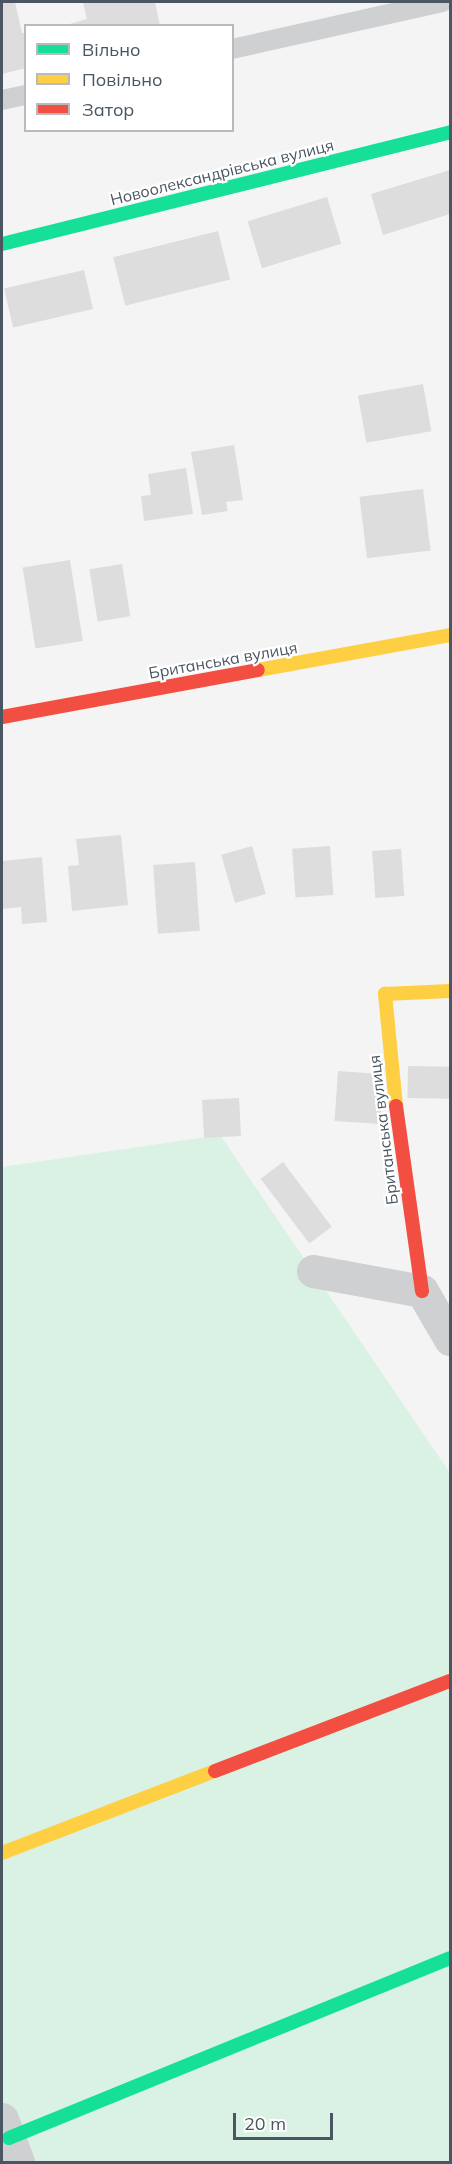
<!DOCTYPE html>
<html>
<head>
<meta charset="utf-8">
<style>
  body { margin:0 }
  #map { position:relative; width:452px; height:2164px; overflow:hidden; background:#f4f4f4; font-family:Mulish,sans-serif }
  div>[style] { position:absolute }
  [style*='--x'] { left:calc(var(--x)*1px); top:calc(var(--y)*1px); width:calc(var(--w)*1px); rotate:calc(var(--a)*1deg) }
  .green>* { inset:0; background:#d9f2e3 }
  .building>* { inset:0; background:#ddddde; transform-origin:0 0 }
  .lane>* { height:20px; margin:-10px; padding:0 10px; transform-origin:10px; border-radius:10px; background:#ced0d2 }
  .street>* { height:33px; margin:-16.5px; padding:0 16.5px; transform-origin:16.5px; border-radius:16.5px; background:#ced0d2 }
  .fast>* { height:14px; margin:-7px; padding:0 7px; transform-origin:7px; border-radius:7px; background:#16e098 }
  .slow>* { height:14px; margin:-7px; padding:0 7px; transform-origin:7px; border-radius:7px; background:#ffcf43 }
  .jam>* { height:14px; margin:-7px; padding:0 7px; transform-origin:7px; border-radius:7px; background:#f24e42 }
  span { translate:-50% -50%; white-space:nowrap; text-align:center; line-height:1.15; -webkit-text-stroke:4.5px #fff; paint-order:stroke }
  .street-label { font-size:16px; color:#4a5661 }
  .frame { position:absolute; inset:0; border:3px solid #4a5661; pointer-events:none }
  .legend { position:absolute; left:24px; top:24px; width:210px; height:108px; box-sizing:border-box; background:#fff; border:2px solid #b7bbc0; margin:0; padding:8px 10px; list-style:none; font-size:18px; color:#4a5661 }
  .legend li { display:flex; align-items:center; gap:12px; height:30px }
  .legend b { width:30px; border:2px solid #b7bbc0 }
  .scale { position:absolute; left:233px; top:2113px; width:100px; height:27px; box-sizing:border-box; border:3px solid #4a5661; border-top:0; padding-left:8px; font-size:18px; line-height:21px; white-space:nowrap; color:#4a5661; -webkit-text-stroke:4px #fff; paint-order:stroke }
</style>
</head>
<body>
<div id="map">
  <div class="green">
    <div style="clip-path:polygon(220px 1135px,450px 1473px,450px 2162px,2px 2162px,2px 1167px)"></div>
  </div>
  <div class="building">
    <div style="clip-path:polygon(2px 2px,15px 2px,22px 33px,26px 33px,26px 68px,2px 74px)"></div>
    <div style="clip-path:polygon(83px 2px,155px 2px,160px 26px,63px 26px,87px 19px)"></div>
    <div style="clip-path:polygon(450px 170px,450px 214px,383px 235px,371px 194px)"></div>
    <div style="left:327px;top:197px;width:49px;height:83px;rotate:73deg"></div>
    <div style="left:218px;top:231px;width:50px;height:108px;rotate:76deg"></div>
    <div style="left:84px;top:270px;width:40px;height:82px;rotate:77deg"></div>
    <div style="left:423px;top:384px;width:48px;height:66px;rotate:80deg"></div>
    <div style="clip-path:polygon(234px 445px,243px 500px,226px 502px,228px 511px,202px 515px,191px 452px)"></div>
    <div style="clip-path:polygon(186px 468px,193px 514px,144px 521px,141px 496px,151px 495px,148px 474px)"></div>
    <div style="left:423px;top:489px;width:62px;height:64px;rotate:83deg"></div>
    <div style="left:70px;top:560px;width:82px;height:48px;rotate:81deg"></div>
    <div style="left:122px;top:564px;width:53px;height:33px;rotate:81deg"></div>
    <div style="clip-path:polygon(121px 835px,128px 905px,72px 911px,68px 866px,79px 865px,76px 839px)"></div>
    <div style="left:252px;top:846px;width:50px;height:32px;rotate:74deg"></div>
    <div style="left:330px;top:846px;width:49px;height:38px;rotate:86deg"></div>
    <div style="left:401px;top:849px;width:47px;height:29px;rotate:86deg"></div>
    <div style="clip-path:polygon(42px 857px,47px 922px,22px 924px,21px 907px,2px 909px,2px 861px)"></div>
    <div style="left:195px;top:862px;width:69px;height:42px;rotate:86deg"></div>
    <div style="left:408px;top:1066px;width:42px;height:32px;rotate:1deg"></div>
    <div style="left:338px;top:1071px;width:46px;height:50px;rotate:4deg"></div>
    <div style="left:239px;top:1098px;width:38px;height:37px;rotate:87deg"></div>
    <div style="left:283px;top:1162px;width:81px;height:28px;rotate:53deg"></div>
  </div>
  <div class="lane">
    <div style="--x:232;--y:49;--w:216;--a:-12.6"></div>
    <div style="--x:2;--y:100;--w:25;--a:-12"></div>
  </div>
  <div class="street">
    <div style="--x:313;--y:1271;--w:111;--a:10.4"></div>
    <div style="--x:422;--y:1291;--w:56;--a:59.7"></div>
    <div style="--x:2;--y:2119;--w:46;--a:69.6"></div>
  </div>
  <div class="fast">
    <div style="--x:2;--y:244;--w:462;--a:-14"></div>
    <div style="--x:9;--y:2138;--w:476;--a:-22.2"></div>
  </div>
  <div class="slow">
    <div style="--x:258;--y:670;--w:195;--a:-10.3"></div>
    <div style="--x:396;--y:1106;--w:113;--a:-95.6"></div>
    <div style="--x:385;--y:994;--w:65;--a:-2.6"></div>
    <div style="--x:2;--y:1853;--w:228;--a:-21.1"></div>
  </div>
  <div class="jam">
    <div style="--x:2;--y:717;--w:260;--a:-10.4"></div>
    <div style="--x:396;--y:1106;--w:187;--a:82"></div>
    <div style="--x:215;--y:1771;--w:252;--a:-21"></div>
  </div>
  <div class="street-label">
    <span style="left:222px;top:172px;rotate:-14deg">Новоолександрівська вулиця</span>
    <span style="left:223px;top:660px;rotate:-10deg">Британська вулиця</span>
    <span style="left:383px;top:1130px;rotate:-97deg">Британська вулиця</span>
  </div>
  <div class="frame"></div>
  <ul class="legend">
  <li><b style="height:8px;background:#16e098"></b>Вільно</li>
  <li><b style="height:8px;background:#ffcf43"></b>Повільно</li>
  <li><b style="height:8px;background:#f24e42"></b>Затор</li>
  </ul>
  <div class="scale">20 m</div>
</div>
</body>
</html>
